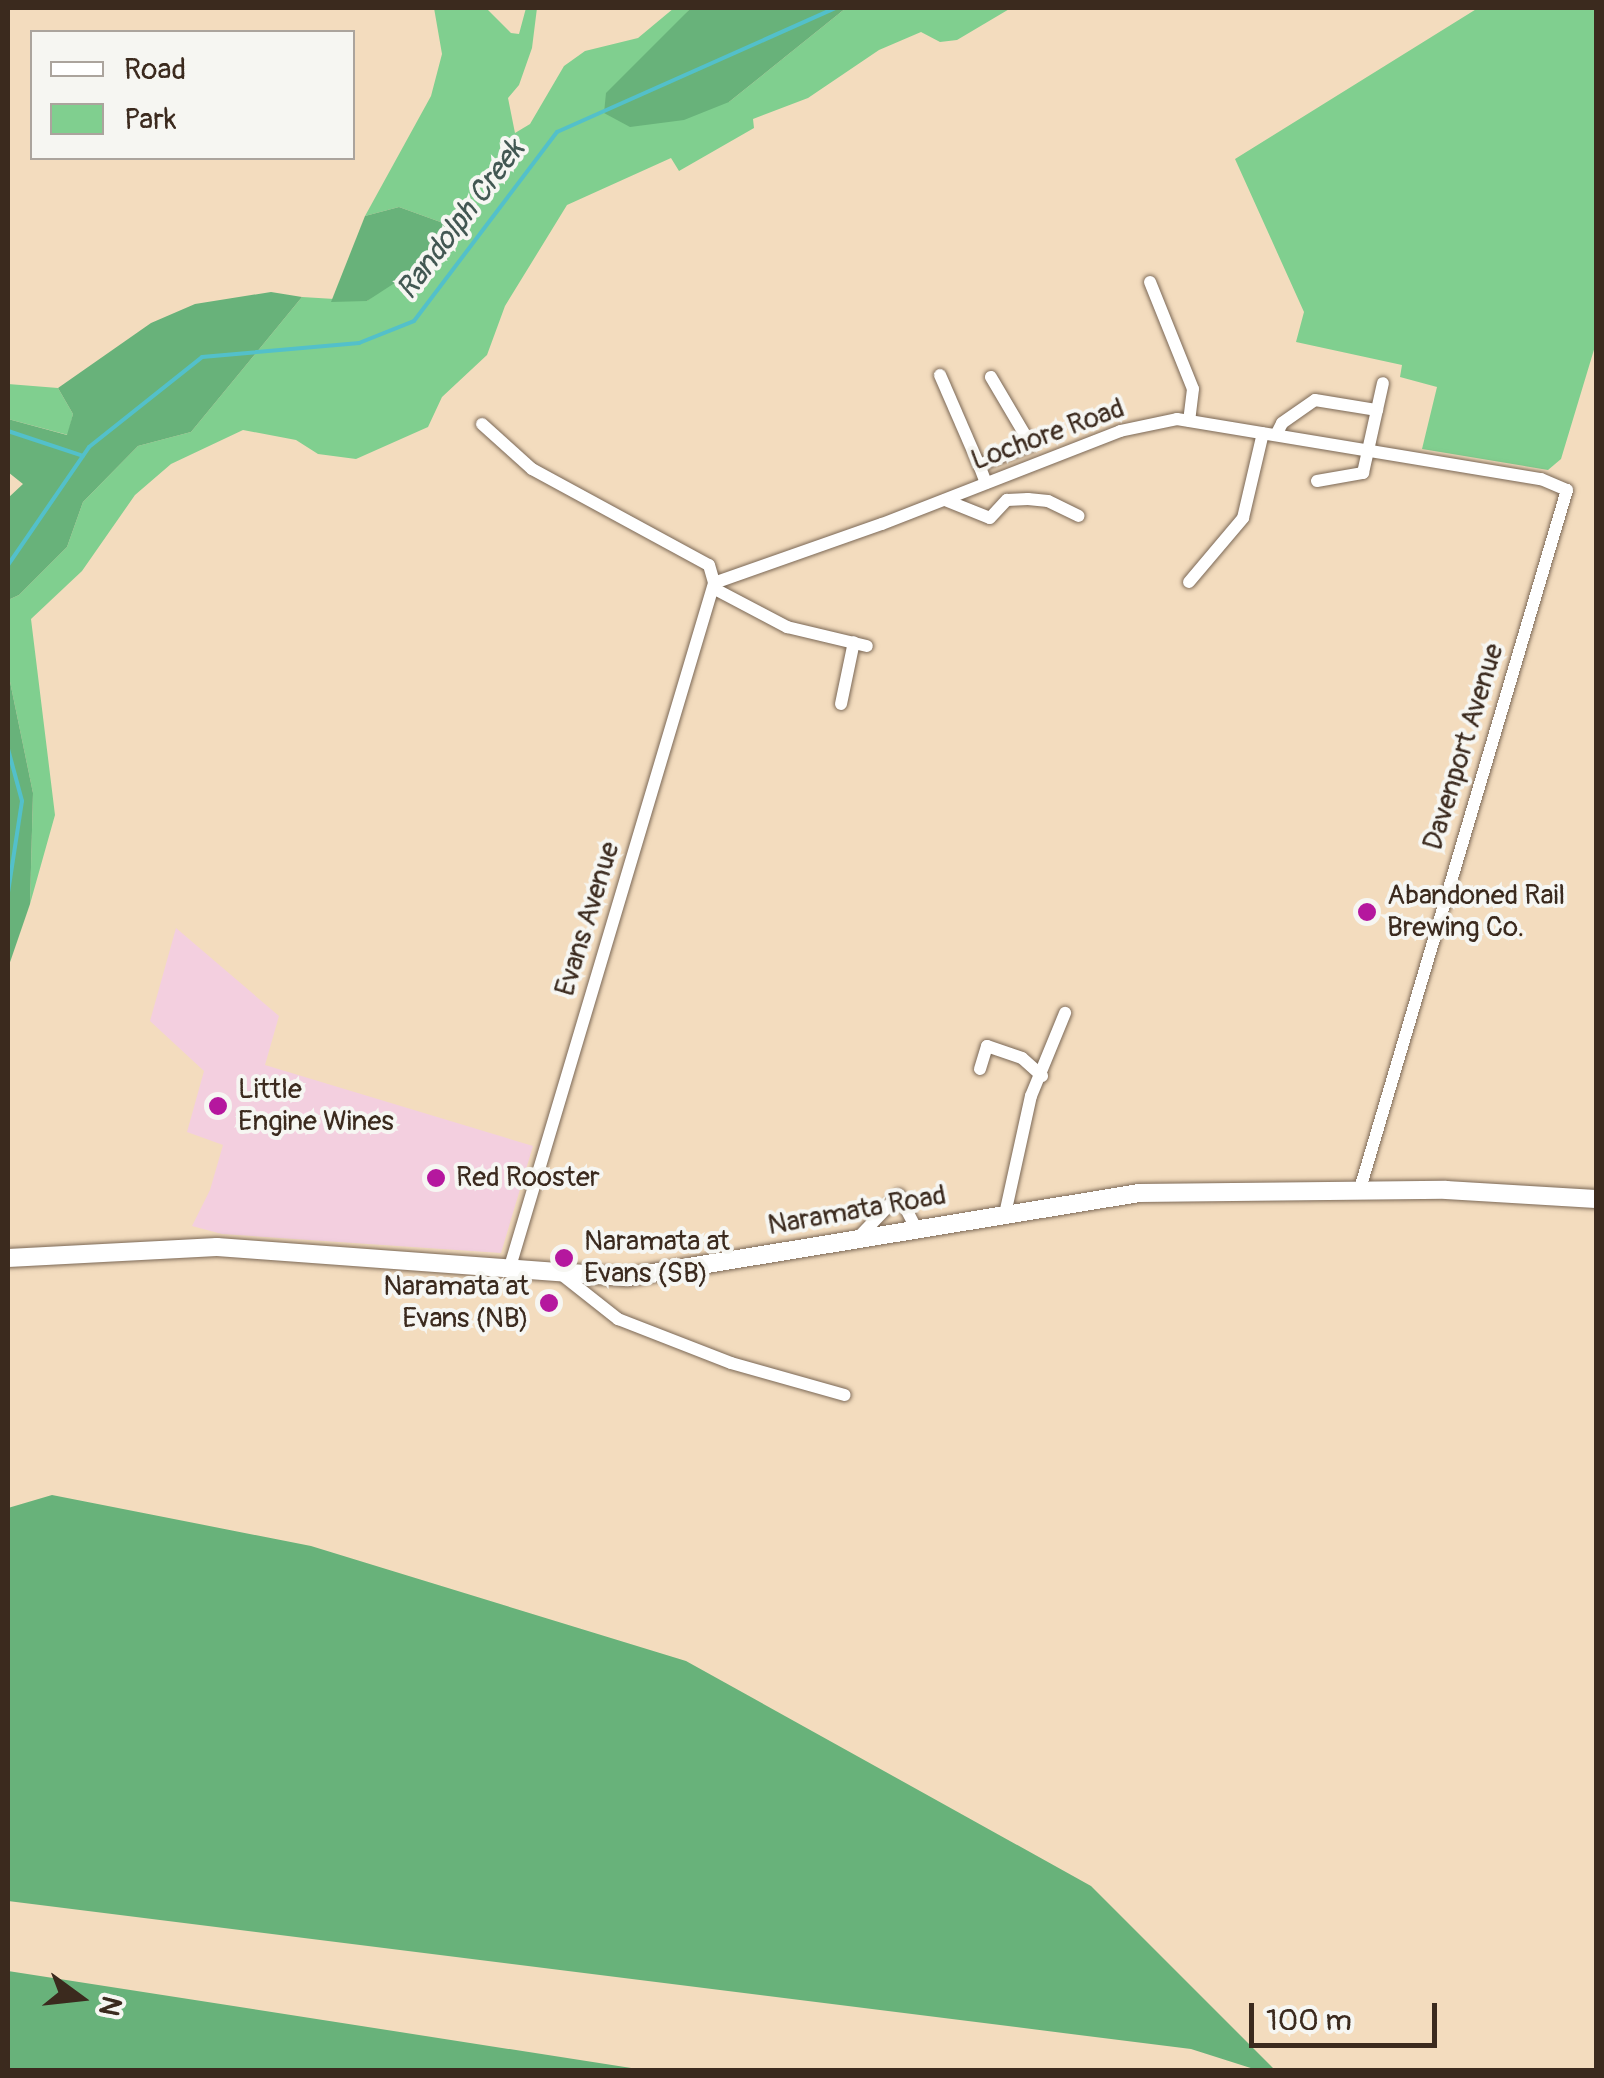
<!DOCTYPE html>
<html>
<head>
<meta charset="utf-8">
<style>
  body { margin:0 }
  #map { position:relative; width:1604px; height:2078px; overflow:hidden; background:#f3dcbe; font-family:Pangolin,sans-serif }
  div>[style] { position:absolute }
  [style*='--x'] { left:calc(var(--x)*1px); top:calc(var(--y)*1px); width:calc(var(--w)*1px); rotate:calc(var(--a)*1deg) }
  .built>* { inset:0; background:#f3cfdf }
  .green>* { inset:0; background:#80cf8f }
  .forest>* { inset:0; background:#68b27a }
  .stream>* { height:4px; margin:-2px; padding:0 2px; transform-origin:2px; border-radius:2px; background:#53c0ca }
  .roads { filter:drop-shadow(0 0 2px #7b6856) drop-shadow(0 0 2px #7b6856) }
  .minor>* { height:12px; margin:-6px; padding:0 6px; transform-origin:6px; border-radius:6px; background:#fff }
  .secondary>* { height:18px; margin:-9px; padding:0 9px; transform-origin:9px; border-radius:9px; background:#fff }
  .dots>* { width:28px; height:28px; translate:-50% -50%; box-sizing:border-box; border:5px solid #f6f6f2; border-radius:50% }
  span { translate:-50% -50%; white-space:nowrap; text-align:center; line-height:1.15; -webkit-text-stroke:8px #f6f6f2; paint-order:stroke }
  .street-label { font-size:28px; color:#3b2a1e }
  .poi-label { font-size:28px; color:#3b2a1e }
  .left { translate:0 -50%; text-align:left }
  .right { translate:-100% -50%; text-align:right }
  .water-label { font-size:30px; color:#425752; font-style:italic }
  .frame { position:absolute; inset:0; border:10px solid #3b2a1e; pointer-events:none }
  .legend { position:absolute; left:30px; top:30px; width:325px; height:130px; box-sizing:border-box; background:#f6f6f2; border:2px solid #aba49d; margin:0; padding:12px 18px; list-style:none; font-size:30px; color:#3b2a1e }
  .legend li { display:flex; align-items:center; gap:20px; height:50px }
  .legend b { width:50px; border:2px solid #aba49d }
  .north { position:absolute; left:30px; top:1948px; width:100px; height:100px; -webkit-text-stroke:8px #f6f6f2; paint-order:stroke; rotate:105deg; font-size:28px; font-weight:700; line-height:40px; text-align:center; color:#3b2a1e }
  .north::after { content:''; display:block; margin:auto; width:35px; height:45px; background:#3b2a1e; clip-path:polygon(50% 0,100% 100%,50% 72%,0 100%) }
  .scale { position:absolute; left:1249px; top:2003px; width:188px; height:45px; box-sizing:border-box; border:5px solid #3b2a1e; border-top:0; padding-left:12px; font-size:30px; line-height:35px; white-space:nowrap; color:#3b2a1e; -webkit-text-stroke:8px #f6f6f2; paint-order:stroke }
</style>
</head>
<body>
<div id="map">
  <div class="built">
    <div style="clip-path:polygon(176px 928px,279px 1016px,265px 1065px,533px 1146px,501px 1253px,222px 1234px,192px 1226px,210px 1190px,223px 1145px,187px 1132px,204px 1071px,150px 1021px)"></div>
  </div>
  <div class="green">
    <div style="clip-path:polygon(434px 8px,486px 8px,511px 33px,519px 34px,526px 8px,537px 8px,532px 48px,519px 85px,508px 98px,515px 133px,530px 124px,564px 66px,585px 51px,638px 38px,674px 8px,691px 8px,661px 42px,729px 102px,846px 8px,1011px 8px,957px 40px,940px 42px,921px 32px,879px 50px,808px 98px,753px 119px,754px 128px,679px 171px,671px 158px,567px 205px,505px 306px,487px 355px,442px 397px,428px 427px,356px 459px,318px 454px,296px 440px,243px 430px,171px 464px,135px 495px,82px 571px,31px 619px,55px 815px,30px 904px,33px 793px,8px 672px,8px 600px,19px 595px,67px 547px,83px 502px,138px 446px,191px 432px,302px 297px,367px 301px,457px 228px,399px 207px,365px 216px,431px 96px,442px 54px)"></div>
    <div style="clip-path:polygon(1478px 8px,1596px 8px,1596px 343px,1561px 459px,1548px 470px,1422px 449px,1437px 387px,1400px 377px,1402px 365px,1296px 342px,1304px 312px,1235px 159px)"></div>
    <div style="clip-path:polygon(8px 384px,58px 388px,73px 414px,68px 435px,8px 419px)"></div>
  </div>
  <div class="forest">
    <div style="clip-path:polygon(691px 8px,846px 8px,729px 102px,684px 120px,630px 127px,604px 113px,606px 93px)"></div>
    <div style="clip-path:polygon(399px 207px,457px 228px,424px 264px,367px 301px,331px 302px,365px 216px)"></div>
    <div style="clip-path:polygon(271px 292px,302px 297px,191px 432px,138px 446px,83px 502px,67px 547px,19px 595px,8px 600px,8px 498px,23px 484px,8px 472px,8px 419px,67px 435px,73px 414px,58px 388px,151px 323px,195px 304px)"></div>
    <div style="clip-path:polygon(8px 672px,33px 793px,30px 904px,8px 968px)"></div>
    <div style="clip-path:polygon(52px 1495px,311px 1546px,686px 1661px,1091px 1886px,1275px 2070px,1257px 2070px,1191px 2049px,8px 1901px,8px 1508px)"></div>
    <div style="clip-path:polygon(8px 1971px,644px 2070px,8px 2070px)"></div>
  </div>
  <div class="stream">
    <div style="--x:8;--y:431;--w:79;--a:18.4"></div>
    <div style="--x:8;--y:565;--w:143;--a:-55.5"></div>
    <div style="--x:89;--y:447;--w:144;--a:-38.5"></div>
    <div style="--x:202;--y:357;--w:158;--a:-5.1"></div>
    <div style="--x:359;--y:343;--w:59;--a:-21.8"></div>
    <div style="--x:414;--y:321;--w:237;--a:-52.9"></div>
    <div style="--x:557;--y:132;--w:305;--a:-24"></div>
    <div style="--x:8;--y:749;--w:54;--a:74.9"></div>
    <div style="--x:22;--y:801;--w:92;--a:98.7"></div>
  </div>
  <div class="roads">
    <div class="minor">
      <div style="--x:1150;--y:282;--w:115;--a:68.1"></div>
      <div style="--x:1193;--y:389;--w:32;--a:97"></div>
      <div style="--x:940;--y:375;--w:98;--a:66.6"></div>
      <div style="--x:482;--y:424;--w:67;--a:42"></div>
      <div style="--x:532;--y:469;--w:201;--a:28.5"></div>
      <div style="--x:709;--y:565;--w:19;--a:74"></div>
      <div style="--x:714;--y:583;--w:178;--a:-19.4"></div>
      <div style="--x:882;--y:524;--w:256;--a:-21.3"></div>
      <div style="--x:1120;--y:431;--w:58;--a:-11.9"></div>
      <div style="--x:1177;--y:419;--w:369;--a:9.4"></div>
      <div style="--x:1541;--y:479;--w:28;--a:23"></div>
      <div style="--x:1567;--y:490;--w:732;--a:106.5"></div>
      <div style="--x:1276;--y:435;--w:13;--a:-63"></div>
      <div style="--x:1282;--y:423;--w:40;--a:-34.9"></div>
      <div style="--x:1315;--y:400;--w:63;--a:9.2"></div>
      <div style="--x:1317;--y:481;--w:47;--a:-9.9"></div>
      <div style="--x:1363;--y:473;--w:92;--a:-77.5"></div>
      <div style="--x:986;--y:483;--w:19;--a:-111"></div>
      <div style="--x:979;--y:465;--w:56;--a:-21"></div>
      <div style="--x:1031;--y:445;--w:79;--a:-120.5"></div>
      <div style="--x:945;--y:500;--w:48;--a:21.8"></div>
      <div style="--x:990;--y:518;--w:25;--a:-47"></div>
      <div style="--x:1007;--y:500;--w:21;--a:-3"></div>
      <div style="--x:1028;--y:499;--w:20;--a:6"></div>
      <div style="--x:1048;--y:501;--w:34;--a:26"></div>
      <div style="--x:1189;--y:582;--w:84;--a:-49.8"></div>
      <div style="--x:1243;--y:518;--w:87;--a:-76.8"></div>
      <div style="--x:713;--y:588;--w:84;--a:27.8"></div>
      <div style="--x:787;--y:627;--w:82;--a:13.4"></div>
      <div style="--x:841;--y:704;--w:63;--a:-78.2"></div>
      <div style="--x:980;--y:1069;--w:24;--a:-73"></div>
      <div style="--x:987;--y:1046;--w:37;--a:19"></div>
      <div style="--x:1022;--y:1058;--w:27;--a:42"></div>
      <div style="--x:1005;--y:1214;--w:121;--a:-77.6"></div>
      <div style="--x:1031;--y:1096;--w:90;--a:-67.7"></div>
      <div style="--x:857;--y:1239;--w:61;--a:-46.3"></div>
      <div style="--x:899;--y:1195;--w:38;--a:63"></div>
      <div style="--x:509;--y:1270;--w:717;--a:-73.38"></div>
      <div style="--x:561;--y:1274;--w:73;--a:38.3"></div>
      <div style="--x:618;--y:1319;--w:121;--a:21.3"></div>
      <div style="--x:731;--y:1363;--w:118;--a:15.7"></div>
    </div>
    <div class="secondary">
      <div style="--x:8;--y:1258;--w:209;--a:-3"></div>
      <div style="--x:217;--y:1247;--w:412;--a:4.2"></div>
      <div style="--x:628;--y:1277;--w:518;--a:-9.33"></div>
      <div style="--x:1139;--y:1193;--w:307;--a:-0.6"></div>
      <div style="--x:1446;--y:1190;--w:150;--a:3.4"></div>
    </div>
  </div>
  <div class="dots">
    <div style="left:1367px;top:912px;background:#b5179e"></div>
    <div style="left:218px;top:1106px;background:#b5179e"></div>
    <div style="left:436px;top:1178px;background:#b5179e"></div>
    <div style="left:564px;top:1258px;background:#b5179e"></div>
    <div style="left:549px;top:1303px;background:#b5179e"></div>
  </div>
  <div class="street-label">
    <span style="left:1048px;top:435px;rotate:-20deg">Lochore Road</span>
    <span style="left:1464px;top:747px;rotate:-73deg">Davenport Avenue</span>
    <span style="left:588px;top:919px;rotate:-73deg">Evans Avenue</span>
    <span style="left:857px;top:1211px;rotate:-10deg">Naramata Road</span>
  </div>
  <div class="poi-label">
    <span class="left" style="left:1387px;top:912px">Abandoned Rail<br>Brewing Co.</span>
    <span class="left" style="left:238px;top:1106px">Little<br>Engine Wines</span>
    <span class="left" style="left:456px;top:1178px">Red Rooster</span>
    <span class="left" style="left:584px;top:1258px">Naramata at<br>Evans (SB)</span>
    <span class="right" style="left:529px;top:1303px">Naramata at<br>Evans (NB)</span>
  </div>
  <div class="water-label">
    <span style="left:461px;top:220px;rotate:-53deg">Randolph Creek</span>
  </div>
  <div class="frame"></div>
  <ul class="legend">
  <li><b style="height:12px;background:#fff"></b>Road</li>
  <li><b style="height:28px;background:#80cf8f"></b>Park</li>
  </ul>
  <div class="north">N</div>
  <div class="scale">100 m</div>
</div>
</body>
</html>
